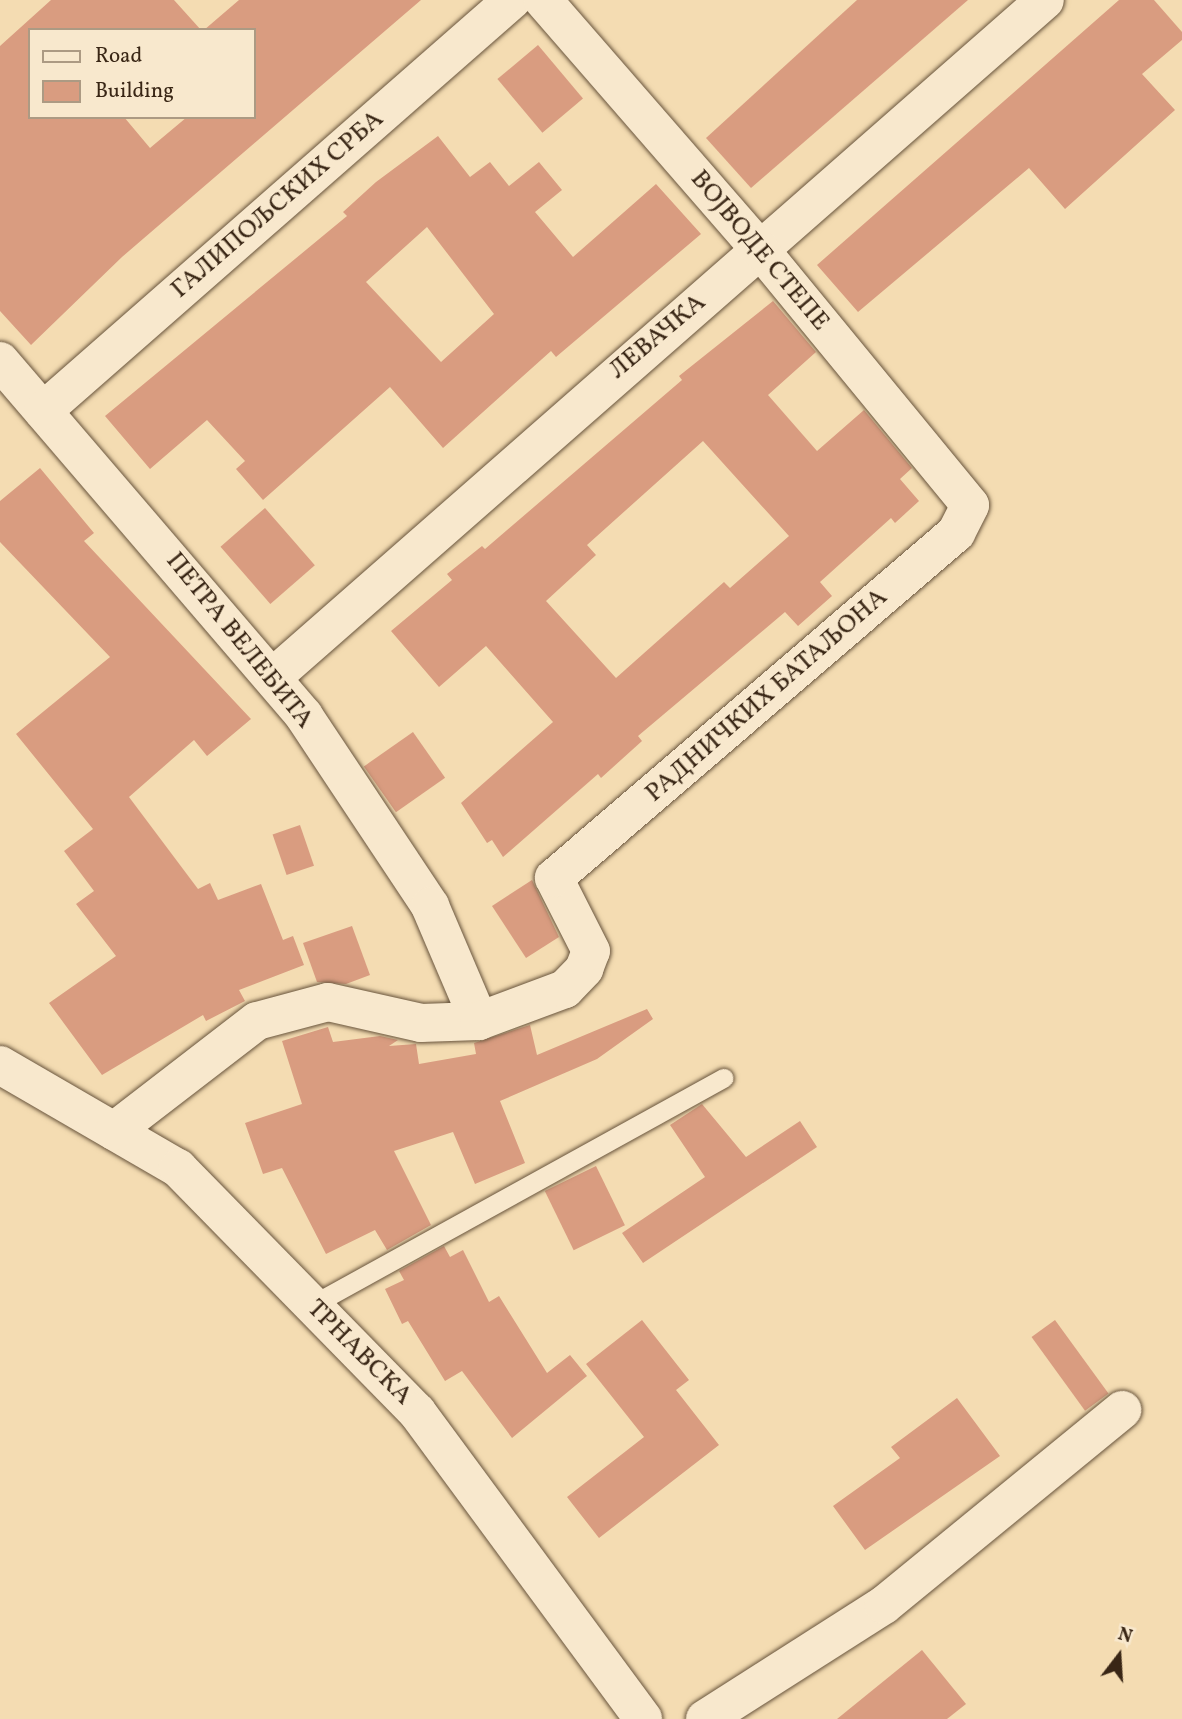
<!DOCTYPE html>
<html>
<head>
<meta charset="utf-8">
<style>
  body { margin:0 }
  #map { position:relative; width:1182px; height:1719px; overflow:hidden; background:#f4dcb2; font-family:Vollkorn,serif }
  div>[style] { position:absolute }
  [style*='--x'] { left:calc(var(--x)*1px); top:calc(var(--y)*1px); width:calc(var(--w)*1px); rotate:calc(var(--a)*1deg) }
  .building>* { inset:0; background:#d99c80; transform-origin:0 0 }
  .roads { filter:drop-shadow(0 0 2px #68543c) drop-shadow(0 0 2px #68543c) }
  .service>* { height:19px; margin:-9.5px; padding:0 9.5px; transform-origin:9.5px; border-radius:9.5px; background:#f8e8cd }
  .minor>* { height:38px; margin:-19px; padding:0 19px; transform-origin:19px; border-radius:19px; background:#f8e8cd }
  span { translate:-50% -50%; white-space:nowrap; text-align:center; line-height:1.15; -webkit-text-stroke:5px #f8e8cd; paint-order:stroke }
  .street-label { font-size:26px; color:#392615 }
  .legend { position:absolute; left:28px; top:28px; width:228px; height:91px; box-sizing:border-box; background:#f8e8cd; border:2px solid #ac9a83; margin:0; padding:9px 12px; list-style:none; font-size:21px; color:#392615 }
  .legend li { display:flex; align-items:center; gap:14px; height:35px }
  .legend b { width:35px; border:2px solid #ac9a83 }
  .north { position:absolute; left:1084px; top:1621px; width:70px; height:70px; -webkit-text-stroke:5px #f8e8cd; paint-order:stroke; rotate:17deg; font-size:19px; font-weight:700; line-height:28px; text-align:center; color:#392615 }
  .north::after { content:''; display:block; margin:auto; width:24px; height:32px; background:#392615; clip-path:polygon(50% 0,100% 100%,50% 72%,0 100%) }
</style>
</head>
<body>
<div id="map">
  <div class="building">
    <div style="clip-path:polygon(51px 0,174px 0,201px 30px,30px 30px,30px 117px,124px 117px,150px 148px,187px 117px,254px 117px,254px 30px,204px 30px,239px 0,421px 0,122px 257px,31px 345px,0 311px,0 46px)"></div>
    <div style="clip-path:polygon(857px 0,968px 0,751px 188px,706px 138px)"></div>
    <div style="clip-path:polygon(1119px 0,1154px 0,1182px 32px,1182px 40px,1142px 74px,1175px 110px,1065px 209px,1029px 168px,858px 312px,817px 265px)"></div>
    <div style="left:538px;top:45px;width:70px;height:53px;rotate:50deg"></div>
    <div style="clip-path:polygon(evenodd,438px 136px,470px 177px,490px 162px,509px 186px,539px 162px,562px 190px,535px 212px,573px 257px,656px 184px,701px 234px,556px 357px,551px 351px,443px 448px,390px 387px,263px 500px,236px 469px,245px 461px,207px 420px,150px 469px,105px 416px,347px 216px,343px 212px,376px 182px,438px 136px,427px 227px,494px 314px,441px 362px,366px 282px,427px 227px)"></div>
    <div style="clip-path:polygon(evenodd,773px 301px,816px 352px,768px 395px,817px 451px,864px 410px,912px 468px,900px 479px,919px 501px,895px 523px,891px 518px,820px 582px,832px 596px,798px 626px,785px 612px,638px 736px,642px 741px,601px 778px,598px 774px,503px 857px,492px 840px,487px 843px,461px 803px,553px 722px,486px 646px,439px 687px,391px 631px,452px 580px,447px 574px,482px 546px,485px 549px,682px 380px,679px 376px,773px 301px,703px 441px,789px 536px,730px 588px,724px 582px,616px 678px,546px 601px,596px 555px,587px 545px,703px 441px)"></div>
    <div style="clip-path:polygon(40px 468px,94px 533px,84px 541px,251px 719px,207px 756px,194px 740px,129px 797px,198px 889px,210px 883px,218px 900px,261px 884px,283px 940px,293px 936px,304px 965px,239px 990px,245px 1001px,206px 1021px,203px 1015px,102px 1075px,49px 1003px,116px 956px,76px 904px,94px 891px,64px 851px,93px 829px,16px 734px,110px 657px,0 542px,0 501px)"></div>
    <div style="left:265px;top:508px;width:76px;height:59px;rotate:49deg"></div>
    <div style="left:413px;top:732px;width:56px;height:60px;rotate:55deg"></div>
    <div style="left:300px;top:825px;width:43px;height:29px;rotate:71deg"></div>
    <div style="clip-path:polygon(532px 880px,559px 937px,526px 958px,492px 906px)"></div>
    <div style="clip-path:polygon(352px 926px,370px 975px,346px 984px,317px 982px,303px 943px)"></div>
    <div style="clip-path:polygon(647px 1009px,653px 1019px,597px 1059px,500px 1101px,525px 1163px,475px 1184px,453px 1132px,394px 1151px,431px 1225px,387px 1250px,375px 1230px,326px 1254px,282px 1168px,263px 1174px,245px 1123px,302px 1104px,282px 1041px,328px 1027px,333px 1042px,380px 1036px,398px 1040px,389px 1046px,416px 1044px,419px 1064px,476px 1054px,474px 1043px,530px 1025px,537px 1055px)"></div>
    <div style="clip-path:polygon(702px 1104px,746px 1157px,800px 1121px,817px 1147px,643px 1263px,622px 1233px,705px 1177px,670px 1125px)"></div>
    <div style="left:596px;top:1166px;width:66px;height:57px;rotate:64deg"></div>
    <div style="clip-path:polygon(444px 1246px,450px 1257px,463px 1250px,489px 1302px,499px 1296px,547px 1373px,570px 1355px,587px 1376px,512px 1438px,462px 1371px,445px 1381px,408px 1321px,402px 1324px,385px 1289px,404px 1280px,399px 1271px)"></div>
    <div style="clip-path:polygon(642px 1320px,689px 1380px,676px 1390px,719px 1445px,599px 1538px,567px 1497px,644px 1437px,586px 1364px)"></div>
    <div style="left:1055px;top:1320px;width:91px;height:29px;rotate:54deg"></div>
    <div style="clip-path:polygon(957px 1398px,1000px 1456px,865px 1550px,833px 1506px,900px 1458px,891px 1447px)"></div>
    <div style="clip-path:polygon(922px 1650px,966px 1704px,947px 1719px,837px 1719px)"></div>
  </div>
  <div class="roads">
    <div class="service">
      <div style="--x:312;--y:1305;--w:470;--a:-28.9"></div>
    </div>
    <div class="minor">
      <div style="--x:0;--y:361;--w:467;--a:49.4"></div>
      <div style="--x:304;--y:716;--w:228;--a:56.4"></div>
      <div style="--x:430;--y:906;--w:125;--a:66.9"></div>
      <div style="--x:43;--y:411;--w:624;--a:-41.23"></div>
      <div style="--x:274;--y:676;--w:1025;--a:-41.24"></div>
      <div style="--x:0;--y:1065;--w:206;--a:30.1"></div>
      <div style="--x:178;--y:1168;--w:342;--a:45.6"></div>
      <div style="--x:417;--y:1412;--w:381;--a:53.6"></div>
      <div style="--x:114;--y:1131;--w:180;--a:-37.6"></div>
      <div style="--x:257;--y:1021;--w:73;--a:-15"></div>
      <div style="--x:328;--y:1002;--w:95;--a:12.7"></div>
      <div style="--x:421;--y:1023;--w:58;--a:-2"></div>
      <div style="--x:479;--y:1021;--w:92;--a:-20.4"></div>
      <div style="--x:565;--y:989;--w:28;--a:-46"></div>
      <div style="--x:584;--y:969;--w:19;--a:-69"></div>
      <div style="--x:591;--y:951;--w:82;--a:-116.9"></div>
      <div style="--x:554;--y:878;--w:530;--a:-40.64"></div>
      <div style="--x:956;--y:533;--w:31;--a:-63"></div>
      <div style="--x:970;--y:505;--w:328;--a:-129.4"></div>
      <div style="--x:762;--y:252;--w:334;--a:-131"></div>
      <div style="--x:705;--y:1719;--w:212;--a:-32.5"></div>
      <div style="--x:884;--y:1605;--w:308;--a:-39.3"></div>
    </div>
  </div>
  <div class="street-label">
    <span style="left:278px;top:205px;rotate:-41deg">ГАЛИПОЉСКИХ СРБА</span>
    <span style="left:759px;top:251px;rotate:50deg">ВОЈВОДЕ СТЕПЕ</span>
    <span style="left:658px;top:337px;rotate:-40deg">ЛЕВАЧКА</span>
    <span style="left:239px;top:641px;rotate:51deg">ПЕТРА ВЕЛЕБИТА</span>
    <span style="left:767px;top:696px;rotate:-41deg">РАДНИЧКИХ БАТАЉОНА</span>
    <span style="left:359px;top:1353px;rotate:45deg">ТРНАВСКА</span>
  </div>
  <ul class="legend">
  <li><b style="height:9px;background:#f8e8cd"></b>Road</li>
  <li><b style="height:19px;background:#d99c80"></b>Building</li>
  </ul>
  <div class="north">N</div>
</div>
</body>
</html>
